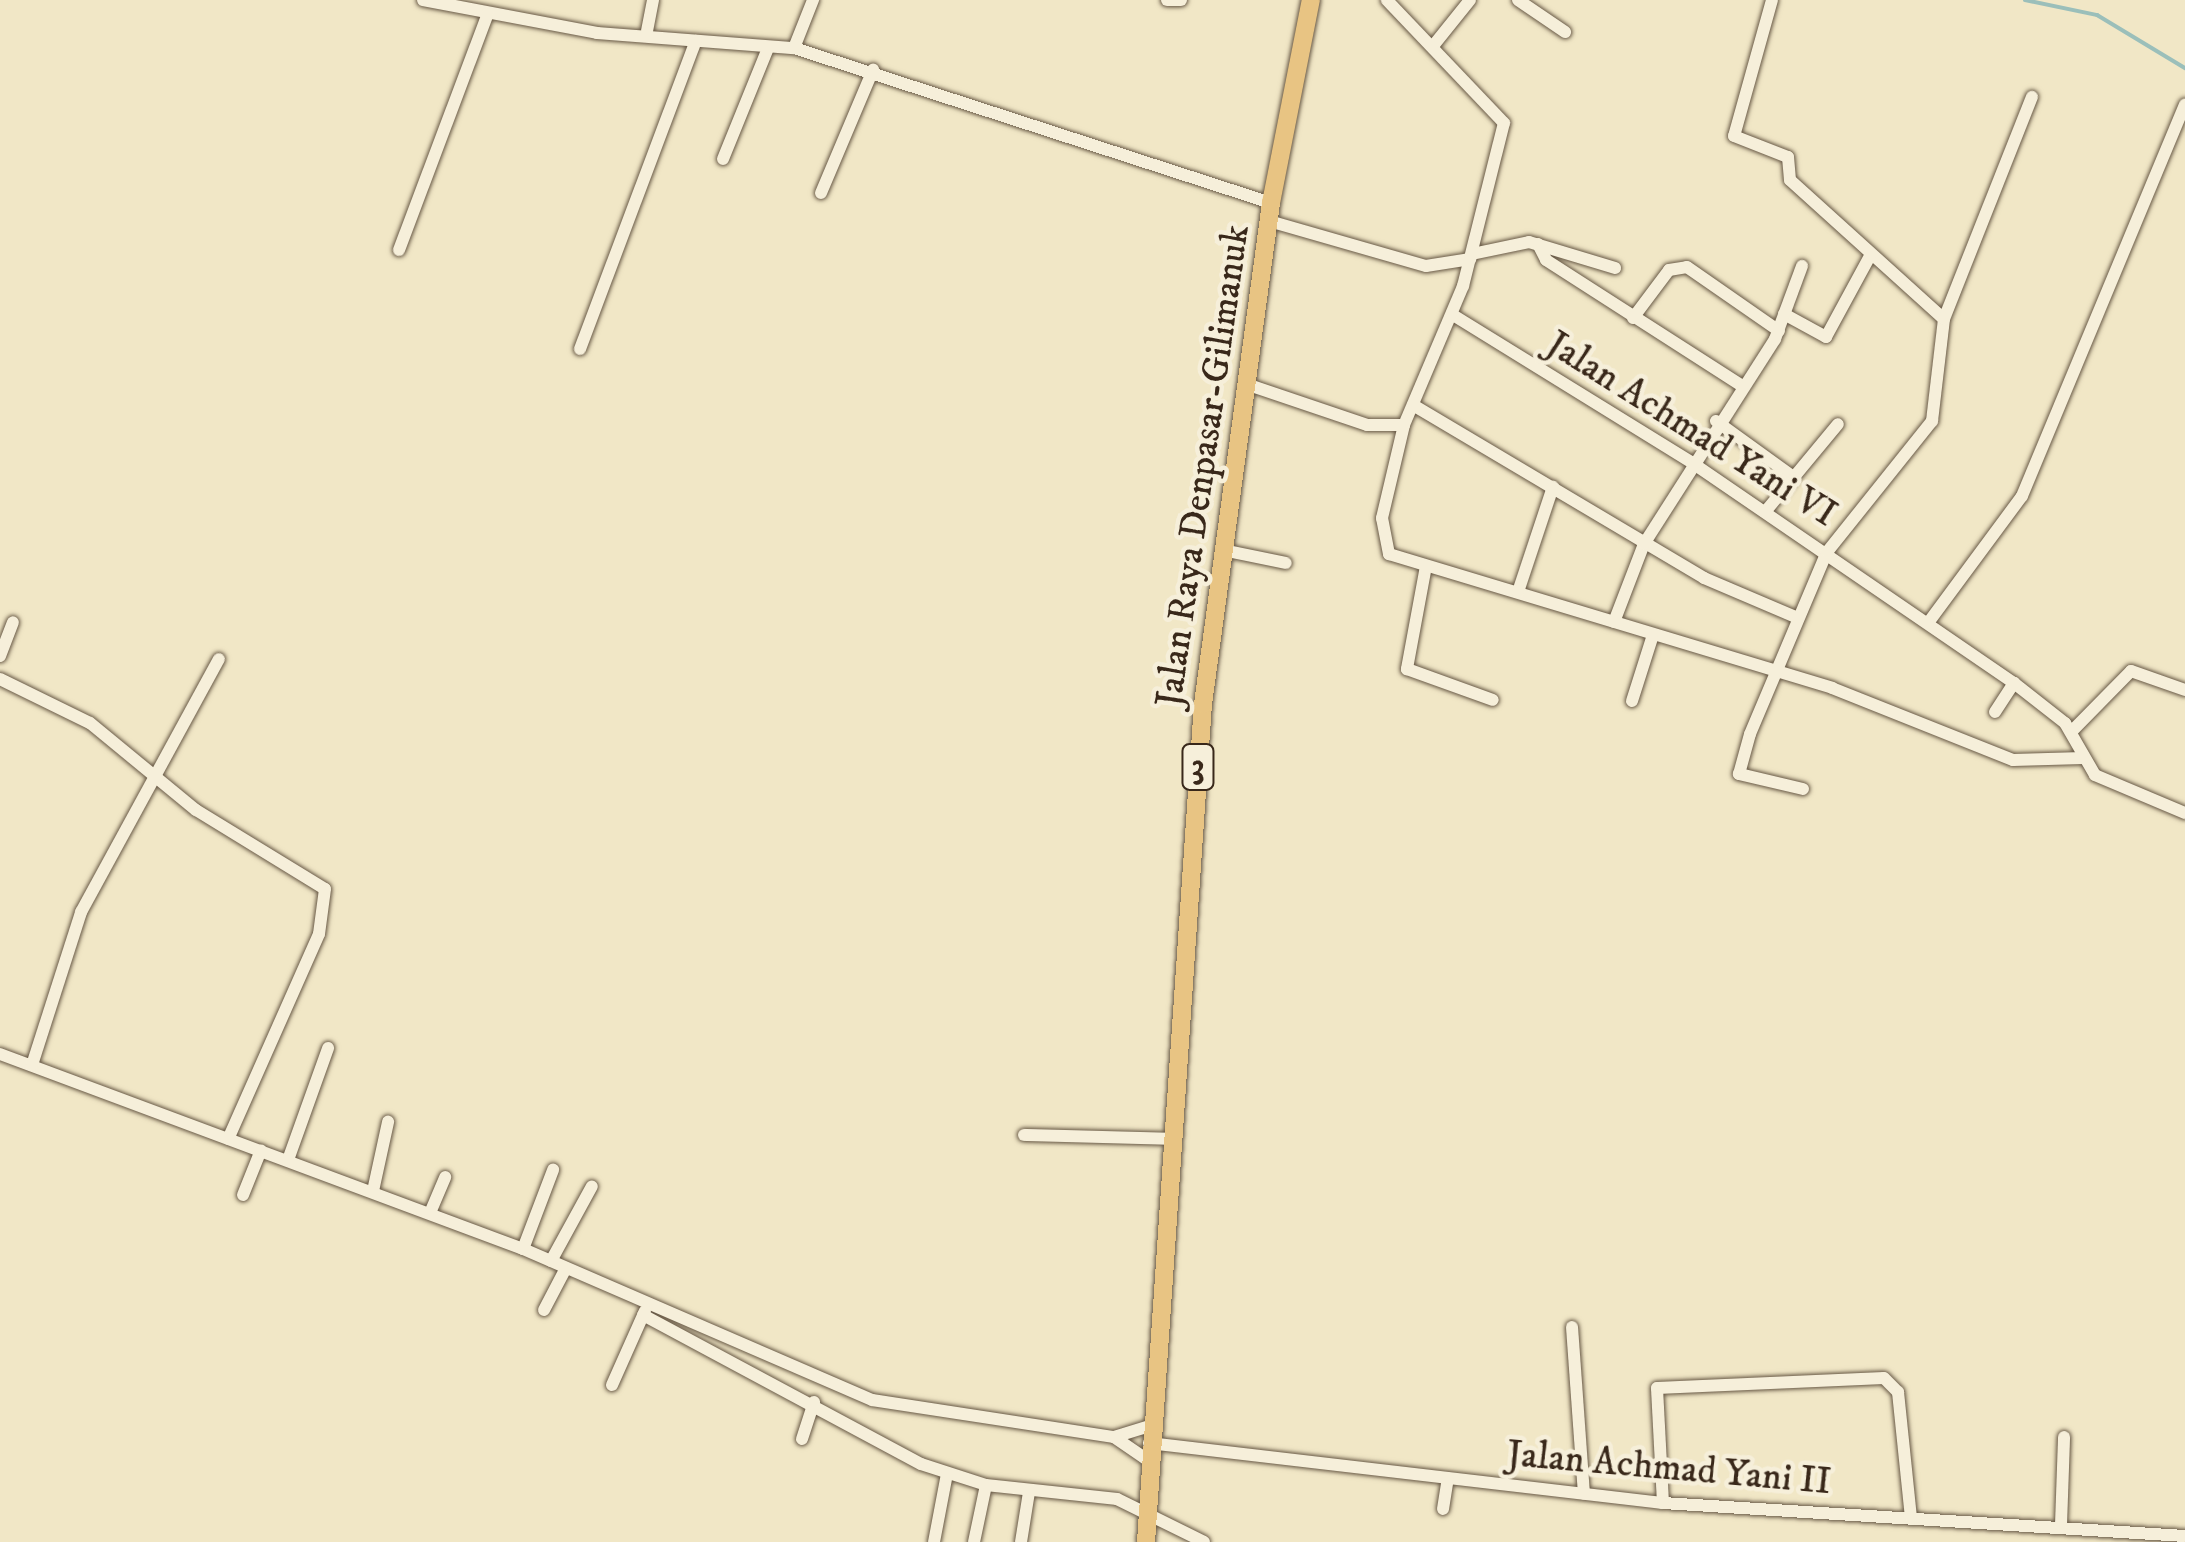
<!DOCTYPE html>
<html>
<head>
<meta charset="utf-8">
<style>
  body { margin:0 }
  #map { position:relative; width:2185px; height:1542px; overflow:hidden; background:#f1e7c6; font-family:"IM FELL DW Pica",serif }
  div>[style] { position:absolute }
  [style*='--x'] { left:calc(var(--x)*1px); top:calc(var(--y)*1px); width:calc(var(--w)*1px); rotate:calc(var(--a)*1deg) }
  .stream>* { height:4px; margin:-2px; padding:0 2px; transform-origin:2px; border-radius:2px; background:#9bbfba }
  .roads { filter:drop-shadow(0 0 2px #675845) drop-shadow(0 0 2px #675845) }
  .minor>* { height:12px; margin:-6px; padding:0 6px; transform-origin:6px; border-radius:6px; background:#f6efda }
  .highway>* { height:18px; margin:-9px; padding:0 9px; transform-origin:9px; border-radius:9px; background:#e8c483 }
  span { translate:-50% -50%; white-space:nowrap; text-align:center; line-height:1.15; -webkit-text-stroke:9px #f6efda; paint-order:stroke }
  .shield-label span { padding:2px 8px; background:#f6efda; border:2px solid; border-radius:8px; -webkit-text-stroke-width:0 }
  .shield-label { font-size:35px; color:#39281a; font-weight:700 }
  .street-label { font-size:38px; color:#39281a }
</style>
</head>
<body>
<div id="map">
  <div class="stream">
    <div style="--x:2025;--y:0;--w:74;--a:11.8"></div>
    <div style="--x:2097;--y:15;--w:103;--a:31.1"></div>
  </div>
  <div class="roads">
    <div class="minor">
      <div style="--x:423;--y:0;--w:177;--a:10.7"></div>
      <div style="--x:597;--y:33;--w:198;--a:4.4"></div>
      <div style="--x:794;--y:48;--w:502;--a:18"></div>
      <div style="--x:1167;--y:0;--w:14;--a:0"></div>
      <div style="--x:1518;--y:0;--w:57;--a:34.2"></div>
      <div style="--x:1772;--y:0;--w:141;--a:105.6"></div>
      <div style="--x:1734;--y:136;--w:58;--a:21.3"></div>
      <div style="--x:1788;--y:157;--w:23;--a:85"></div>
      <div style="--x:1790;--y:180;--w:207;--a:42.1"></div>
      <div style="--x:647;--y:31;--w:32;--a:-79"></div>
      <div style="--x:1433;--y:46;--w:59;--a:-51.2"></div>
      <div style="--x:794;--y:48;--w:52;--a:-68.4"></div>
      <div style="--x:723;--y:159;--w:120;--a:-67.9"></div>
      <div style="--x:821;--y:193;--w:134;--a:-67.1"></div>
      <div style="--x:1269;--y:221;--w:163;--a:16"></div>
      <div style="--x:1426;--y:266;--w:45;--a:-9"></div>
      <div style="--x:1538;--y:244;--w:18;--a:63"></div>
      <div style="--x:1546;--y:260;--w:233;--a:32.7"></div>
      <div style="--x:399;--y:250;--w:253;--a:-69.4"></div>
      <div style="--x:1472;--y:254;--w:58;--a:-11.9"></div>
      <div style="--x:1529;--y:242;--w:90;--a:16.8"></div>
      <div style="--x:1784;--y:314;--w:48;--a:28.7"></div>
      <div style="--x:1826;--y:337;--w:92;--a:-61.5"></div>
      <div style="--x:1453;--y:315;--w:280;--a:31.7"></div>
      <div style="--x:1691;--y:462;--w:391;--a:34.4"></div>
      <div style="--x:2014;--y:683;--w:65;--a:38.1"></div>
      <div style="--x:2065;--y:723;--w:60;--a:60"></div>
      <div style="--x:2095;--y:775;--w:98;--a:22.9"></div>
      <div style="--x:1633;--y:318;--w:60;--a:-53.1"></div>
      <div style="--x:1669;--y:270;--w:18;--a:-9"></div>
      <div style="--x:1687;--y:267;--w:112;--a:34.8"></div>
      <div style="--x:580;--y:349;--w:329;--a:-69.4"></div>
      <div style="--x:1246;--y:384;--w:128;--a:18.7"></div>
      <div style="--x:1367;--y:425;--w:37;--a:0"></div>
      <div style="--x:1404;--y:425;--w:151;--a:-67"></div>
      <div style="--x:1463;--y:286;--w:168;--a:-75.9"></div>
      <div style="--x:1504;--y:123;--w:170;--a:-133.6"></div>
      <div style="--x:1413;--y:405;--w:339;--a:30.7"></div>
      <div style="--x:1704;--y:578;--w:97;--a:23.1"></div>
      <div style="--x:1716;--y:421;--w:94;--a:35.9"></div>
      <div style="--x:1404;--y:425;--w:96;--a:103.3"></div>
      <div style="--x:1382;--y:518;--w:37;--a:79"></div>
      <div style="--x:1389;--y:554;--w:463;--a:16.8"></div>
      <div style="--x:1832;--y:688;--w:195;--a:21.7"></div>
      <div style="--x:2013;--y:760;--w:70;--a:-1.6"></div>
      <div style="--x:1765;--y:512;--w:114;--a:-50.3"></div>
      <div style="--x:1223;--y:550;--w:64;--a:11.7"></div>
      <div style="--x:1426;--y:566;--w:105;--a:100.5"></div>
      <div style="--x:1407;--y:669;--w:91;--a:19.8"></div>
      <div style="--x:1518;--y:592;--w:111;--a:-71.6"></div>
      <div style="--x:1614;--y:622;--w:84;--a:-69"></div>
      <div style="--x:1644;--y:544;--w:243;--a:-57.4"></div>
      <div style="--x:1775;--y:339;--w:78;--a:-69.7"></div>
      <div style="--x:1928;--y:623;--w:158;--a:-53.5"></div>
      <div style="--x:2022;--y:496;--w:424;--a:-67.4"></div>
      <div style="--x:0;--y:656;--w:36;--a:-69"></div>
      <div style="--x:0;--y:679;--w:100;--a:26.1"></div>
      <div style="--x:90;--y:723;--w:137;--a:39.4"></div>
      <div style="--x:196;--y:810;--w:151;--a:31.5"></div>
      <div style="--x:325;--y:889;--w:45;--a:97.6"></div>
      <div style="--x:319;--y:934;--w:224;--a:113.9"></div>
      <div style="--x:1632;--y:701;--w:66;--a:-72.4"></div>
      <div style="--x:1995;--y:712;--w:35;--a:-57"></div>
      <div style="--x:2072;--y:731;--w:84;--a:-45.5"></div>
      <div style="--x:2131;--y:671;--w:57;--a:19.4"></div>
      <div style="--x:1803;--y:789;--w:66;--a:-166.8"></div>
      <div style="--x:1739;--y:774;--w:41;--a:-74.6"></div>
      <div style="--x:1750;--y:734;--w:198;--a:-67.1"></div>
      <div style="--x:1827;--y:552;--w:168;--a:-51.3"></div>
      <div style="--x:1932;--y:421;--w:103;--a:-83.3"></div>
      <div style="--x:1944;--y:319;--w:239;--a:-68.4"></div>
      <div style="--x:0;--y:1054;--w:558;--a:20.45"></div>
      <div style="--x:523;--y:1249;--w:380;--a:23.4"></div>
      <div style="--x:872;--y:1400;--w:245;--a:8.7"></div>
      <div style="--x:1114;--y:1437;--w:39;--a:-17"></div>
      <div style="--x:32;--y:1065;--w:161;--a:-72.2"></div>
      <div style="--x:81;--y:912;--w:288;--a:-61.4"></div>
      <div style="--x:1024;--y:1135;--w:148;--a:1.5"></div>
      <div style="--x:288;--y:1160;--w:119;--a:-70.3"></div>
      <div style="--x:373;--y:1191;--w:71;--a:-77.7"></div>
      <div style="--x:243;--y:1195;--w:48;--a:-68.2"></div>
      <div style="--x:430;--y:1213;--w:39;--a:-67"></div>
      <div style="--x:523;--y:1249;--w:85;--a:-69.2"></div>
      <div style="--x:551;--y:1261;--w:85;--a:-61.3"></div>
      <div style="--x:544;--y:1310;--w:47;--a:-62.4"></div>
      <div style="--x:643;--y:1315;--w:315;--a:28.2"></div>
      <div style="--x:921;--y:1464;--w:68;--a:17.9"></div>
      <div style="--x:986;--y:1485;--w:132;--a:6.1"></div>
      <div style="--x:1117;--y:1499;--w:97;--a:26.3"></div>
      <div style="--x:1572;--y:1327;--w:167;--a:85.9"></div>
      <div style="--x:612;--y:1385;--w:81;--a:-66"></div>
      <div style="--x:1114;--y:1437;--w:42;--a:34.4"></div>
      <div style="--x:802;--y:1439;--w:39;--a:-72"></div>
      <div style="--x:1149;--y:1443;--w:517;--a:6.66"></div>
      <div style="--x:1663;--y:1503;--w:523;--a:3.62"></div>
      <div style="--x:1663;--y:1503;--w:115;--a:-93"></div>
      <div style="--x:1657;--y:1388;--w:227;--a:-2.5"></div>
      <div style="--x:1884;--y:1378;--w:20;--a:45"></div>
      <div style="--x:1898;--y:1392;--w:127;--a:84.1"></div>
      <div style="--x:1443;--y:1509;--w:31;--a:-81"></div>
      <div style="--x:2061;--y:1525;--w:88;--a:-88"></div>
      <div style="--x:934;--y:1542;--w:69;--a:-79.2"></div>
      <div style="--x:974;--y:1542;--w:58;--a:-78.1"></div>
      <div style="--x:1021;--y:1542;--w:51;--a:-80.9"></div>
    </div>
    <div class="highway">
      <div style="--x:1146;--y:1542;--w:840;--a:-86.11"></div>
      <div style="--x:1203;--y:704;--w:506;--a:-82.27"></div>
      <div style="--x:1271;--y:203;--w:207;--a:-78.9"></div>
    </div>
  </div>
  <div class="shield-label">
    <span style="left:1198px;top:767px">3</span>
  </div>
  <div class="street-label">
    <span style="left:1691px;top:430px;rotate:32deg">Jalan Achmad Yani VI</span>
    <span style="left:1204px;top:466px;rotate:-82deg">Jalan Raya Denpasar-Gilimanuk</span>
    <span style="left:1669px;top:1469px;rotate:5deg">Jalan Achmad Yani II</span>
  </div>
</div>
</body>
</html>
